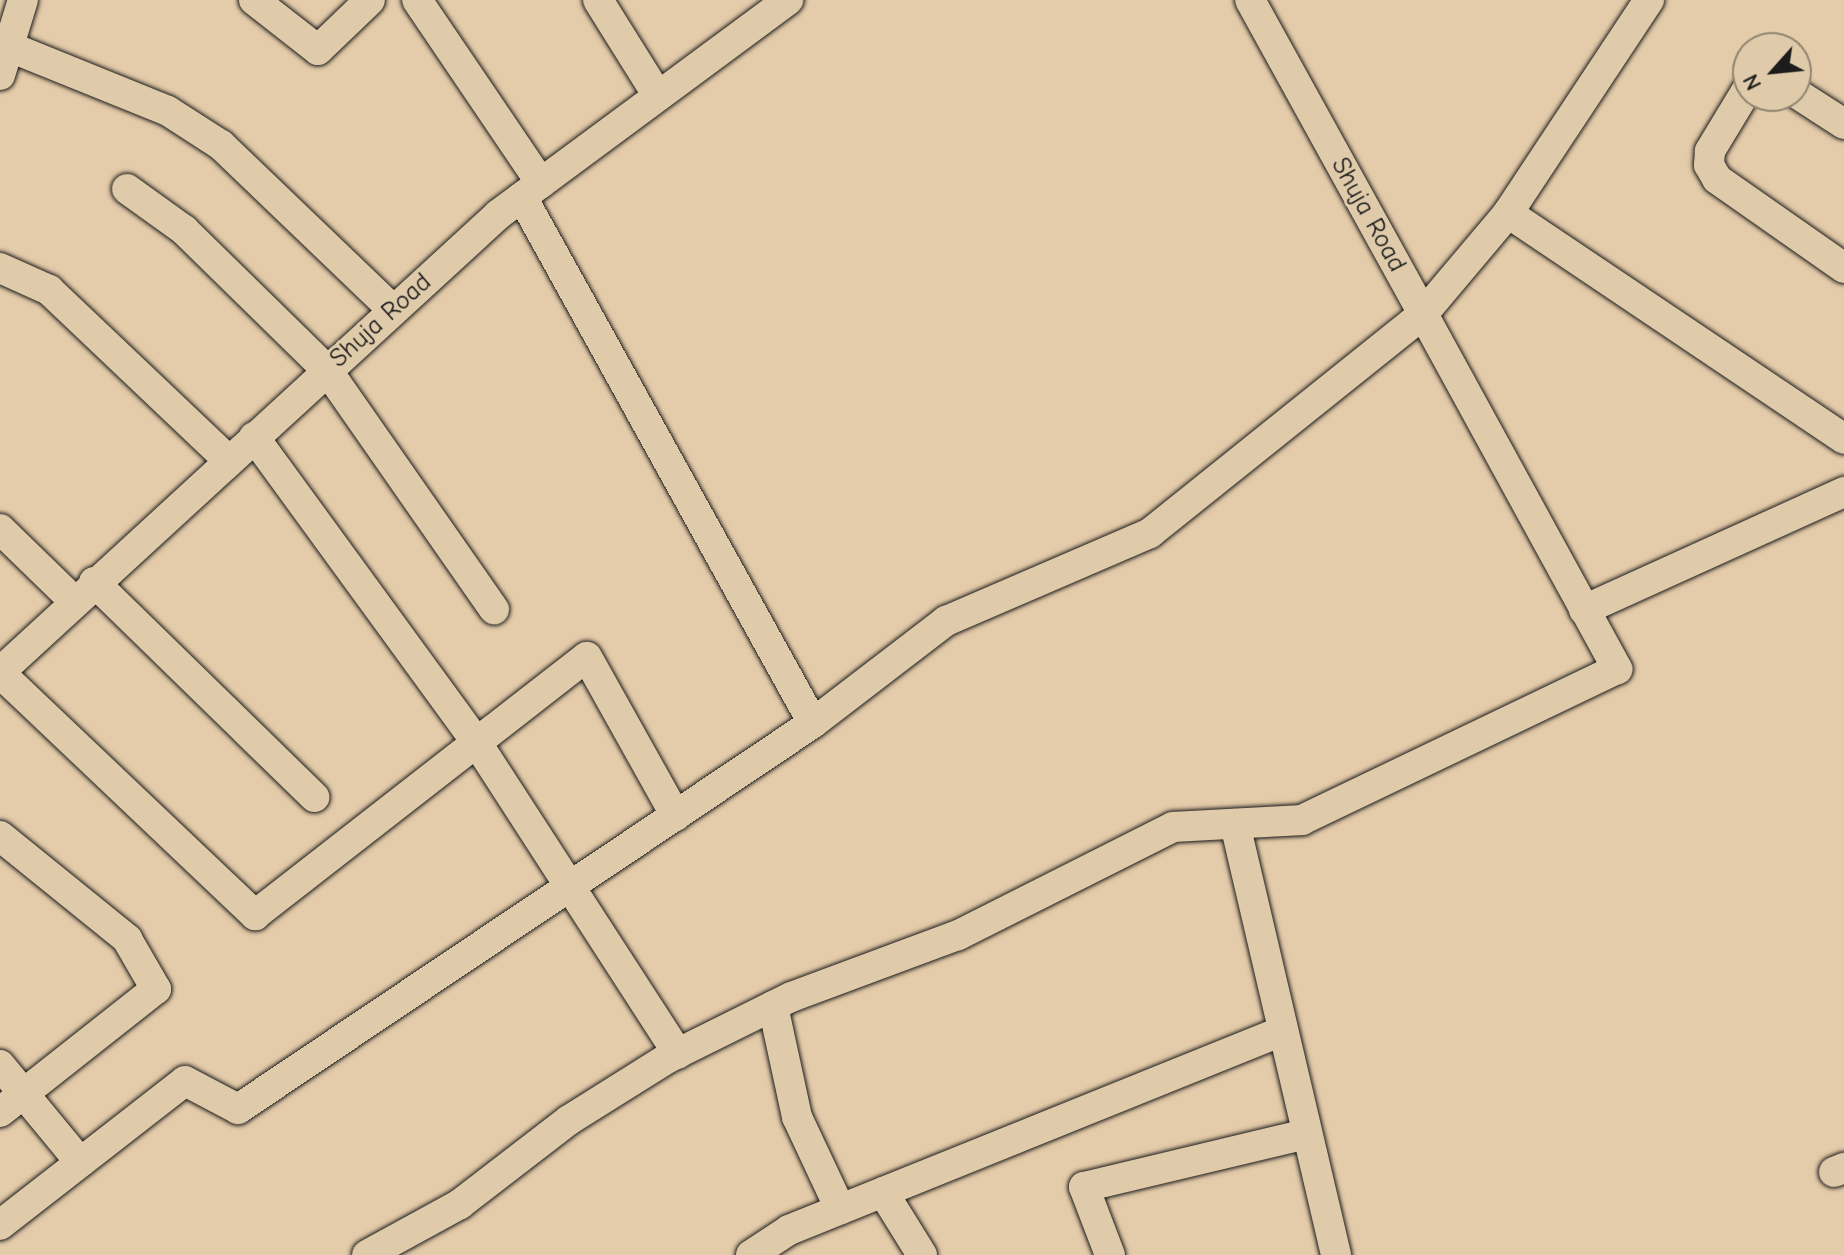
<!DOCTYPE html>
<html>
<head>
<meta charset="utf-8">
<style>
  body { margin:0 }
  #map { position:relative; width:1844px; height:1255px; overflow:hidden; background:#e4cba9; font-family:"Comic Neue",sans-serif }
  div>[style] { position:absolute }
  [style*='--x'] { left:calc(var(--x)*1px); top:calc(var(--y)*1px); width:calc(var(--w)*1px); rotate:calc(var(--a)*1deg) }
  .roads { filter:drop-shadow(0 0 2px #1c1c1c) drop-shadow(0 0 2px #1c1c1c) }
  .minor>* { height:30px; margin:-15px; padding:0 15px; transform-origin:15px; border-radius:15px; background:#dfcbaa }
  span { translate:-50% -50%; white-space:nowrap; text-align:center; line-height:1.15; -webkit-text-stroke:6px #dfcbaa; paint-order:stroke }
  .street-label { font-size:26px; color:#1c1c1c }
  .north { position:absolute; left:1732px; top:32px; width:80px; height:80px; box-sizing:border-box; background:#dfcbaa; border:2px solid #918571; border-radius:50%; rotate:243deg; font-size:22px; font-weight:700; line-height:32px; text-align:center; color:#1c1c1c }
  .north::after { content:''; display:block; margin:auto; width:28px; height:36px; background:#1c1c1c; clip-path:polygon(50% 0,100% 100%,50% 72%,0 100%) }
</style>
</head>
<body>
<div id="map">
  <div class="roads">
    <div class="minor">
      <div style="--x:254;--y:0;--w:81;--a:38"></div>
      <div style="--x:318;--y:50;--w:72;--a:-43.9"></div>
      <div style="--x:417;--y:0;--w:221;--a:55.9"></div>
      <div style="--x:598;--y:0;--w:113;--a:58"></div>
      <div style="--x:1250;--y:0;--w:359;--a:61.1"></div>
      <div style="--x:1423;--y:314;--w:132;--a:-49.9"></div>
      <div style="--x:1649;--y:0;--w:255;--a:123.5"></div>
      <div style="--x:1508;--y:213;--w:405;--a:33.9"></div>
      <div style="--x:0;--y:43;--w:181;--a:22"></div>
      <div style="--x:168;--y:111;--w:63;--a:32.7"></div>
      <div style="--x:221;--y:145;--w:238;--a:43.8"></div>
      <div style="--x:0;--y:75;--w:78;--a:-73"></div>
      <div style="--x:1748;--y:88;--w:74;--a:121.1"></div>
      <div style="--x:1710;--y:151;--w:14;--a:94"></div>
      <div style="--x:1709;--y:165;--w:16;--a:60"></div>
      <div style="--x:1717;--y:179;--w:155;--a:35"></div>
      <div style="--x:1796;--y:93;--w:57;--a:32.9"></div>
      <div style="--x:127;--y:189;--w:70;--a:35.7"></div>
      <div style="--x:184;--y:230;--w:200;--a:44.4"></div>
      <div style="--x:327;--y:370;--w:292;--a:55.1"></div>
      <div style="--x:522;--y:197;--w:601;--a:61.05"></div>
      <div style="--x:0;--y:268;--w:54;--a:24.2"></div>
      <div style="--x:49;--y:290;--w:247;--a:43.5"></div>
      <div style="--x:254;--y:437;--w:379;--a:53.9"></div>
      <div style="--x:477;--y:743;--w:370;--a:57.1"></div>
      <div style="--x:0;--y:529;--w:103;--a:44.2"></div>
      <div style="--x:94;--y:582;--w:308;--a:44.3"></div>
      <div style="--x:1584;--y:610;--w:286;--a:-24.4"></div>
      <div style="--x:0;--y:672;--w:677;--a:-42.55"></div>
      <div style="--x:499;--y:214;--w:360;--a:-36.5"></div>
      <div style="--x:0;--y:673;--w:352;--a:43.5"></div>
      <div style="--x:255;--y:915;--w:420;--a:-37.9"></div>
      <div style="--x:587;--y:657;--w:182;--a:60.8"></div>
      <div style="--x:1235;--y:824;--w:443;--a:76.8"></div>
      <div style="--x:0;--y:836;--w:164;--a:39"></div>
      <div style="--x:127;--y:939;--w:58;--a:59.9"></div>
      <div style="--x:156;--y:989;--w:199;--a:141.7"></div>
      <div style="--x:773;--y:1006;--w:114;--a:77.8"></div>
      <div style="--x:797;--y:1117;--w:102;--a:64.9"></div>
      <div style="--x:0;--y:1065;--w:126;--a:50.5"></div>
      <div style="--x:1834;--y:1172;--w:11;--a:-22"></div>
      <div style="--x:883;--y:1192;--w:74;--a:58.2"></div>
      <div style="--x:0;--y:1225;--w:234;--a:-37.9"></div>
      <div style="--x:185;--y:1081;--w:60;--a:27.8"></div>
      <div style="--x:238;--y:1109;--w:693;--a:-33.87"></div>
      <div style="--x:813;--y:723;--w:168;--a:-37.5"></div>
      <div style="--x:946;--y:621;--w:222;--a:-23.3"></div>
      <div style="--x:1150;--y:533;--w:350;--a:-38.7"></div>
      <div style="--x:1423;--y:314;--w:405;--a:61.3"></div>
      <div style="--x:1617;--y:669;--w:349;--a:154.4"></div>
      <div style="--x:1302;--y:820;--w:129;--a:176.9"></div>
      <div style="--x:1173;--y:827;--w:241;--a:153.3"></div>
      <div style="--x:958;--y:935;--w:178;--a:159.6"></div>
      <div style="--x:791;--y:997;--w:137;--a:153.6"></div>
      <div style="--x:668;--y:1058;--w:117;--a:147.9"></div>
      <div style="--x:569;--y:1120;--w:138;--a:142.4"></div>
      <div style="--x:460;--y:1204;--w:106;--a:151.3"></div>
      <div style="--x:751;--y:1255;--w:45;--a:-33.3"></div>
      <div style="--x:789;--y:1230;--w:529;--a:-21.96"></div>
      <div style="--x:1110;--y:1255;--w:73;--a:-110.9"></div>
      <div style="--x:1084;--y:1187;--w:224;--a:-13.4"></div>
    </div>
  </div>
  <div class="street-label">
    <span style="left:1368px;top:215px;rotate:61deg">Shuja Road</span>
    <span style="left:381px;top:321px;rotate:-42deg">Shuja Road</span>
  </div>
  <div class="north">N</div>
</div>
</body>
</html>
